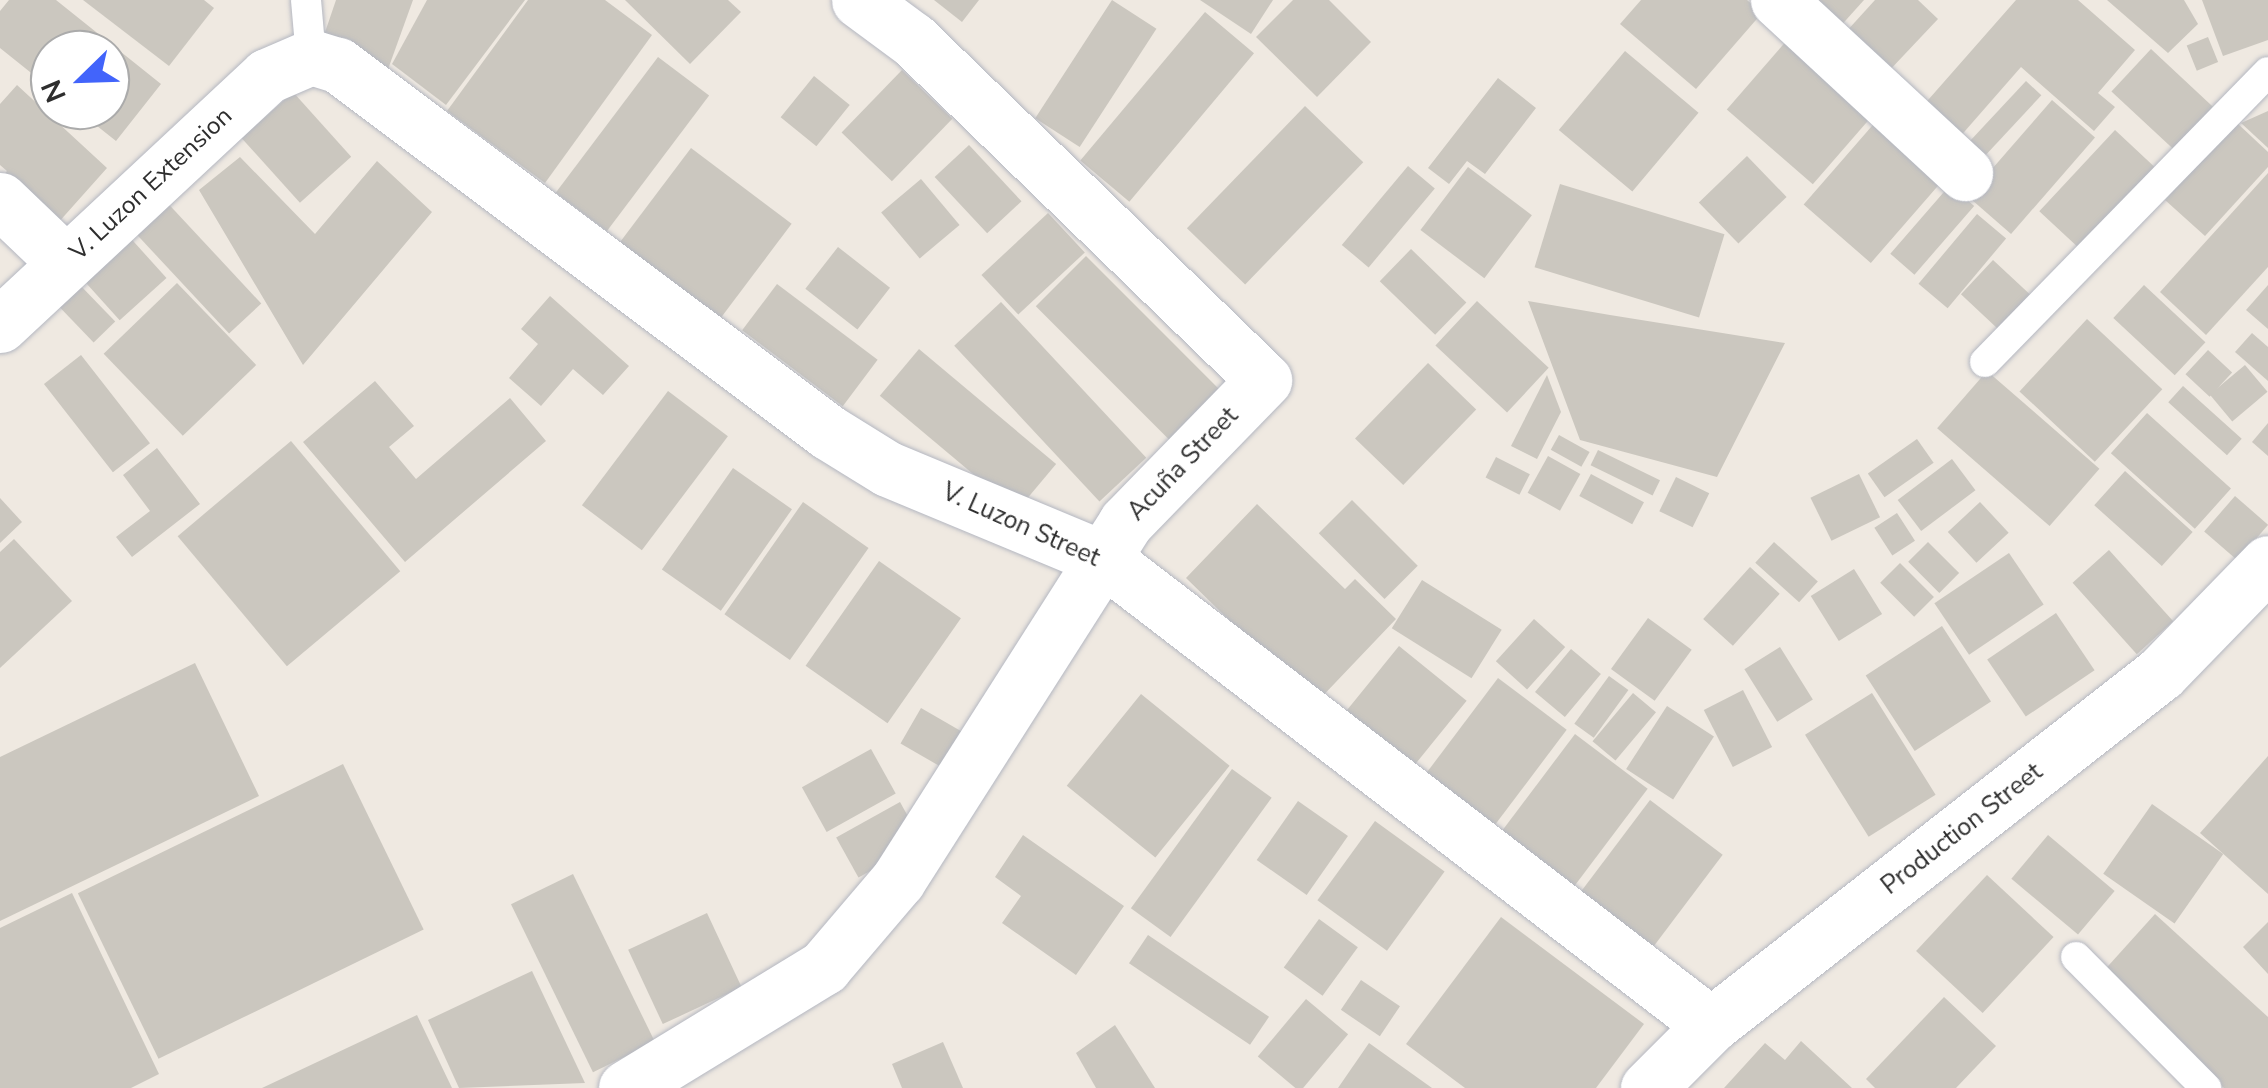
<!DOCTYPE html>
<html>
<head>
<meta charset="utf-8">
<style>
  body { margin:0 }
  #map { position:relative; width:2268px; height:1088px; overflow:hidden; background:#efe9e1; font-family:"Nunito Sans",sans-serif }
  div>[style] { position:absolute }
  [style*='--x'] { left:calc(var(--x)*1px); top:calc(var(--y)*1px); width:calc(var(--w)*1px); rotate:calc(var(--a)*1deg) }
  .building>* { inset:0; background:#cbc7bf; transform-origin:0 0 }
  .roads { filter:drop-shadow(0 0 2px #b4b7c1) drop-shadow(0 0 2px #b4b7c1) }
  .lane>* { height:30px; margin:-15px; padding:0 15px; transform-origin:15px; border-radius:15px; background:#fff }
  .street>* { height:55px; margin:-27.5px; padding:0 27.5px; transform-origin:27.5px; border-radius:27.5px; background:#fff }
  .secondary>* { height:55px; margin:-27.5px; padding:0 27.5px; transform-origin:27.5px; border-radius:27.5px; background:#fff }
  span { translate:-50% -50%; white-space:nowrap; text-align:center; line-height:1.15; -webkit-text-stroke:9px #fff; paint-order:stroke }
  .street-label { font-size:25px; color:#2e2e2e }
  .north { position:absolute; left:30px; top:30px; width:100px; height:100px; box-sizing:border-box; background:#fff; border:2px solid #ababab; border-radius:50%; rotate:247deg; font-size:28px; font-weight:700; line-height:40px; text-align:center; color:#2e2e2e }
  .north::after { content:''; display:block; margin:auto; width:35px; height:45px; background:#4264fb; clip-path:polygon(50% 0,100% 100%,50% 72%,0 100%) }
</style>
</head>
<body>
<div id="map">
  <div class="building">
    <div style="clip-path:polygon(9px 0,56px 0,161px 84px,116px 141px,77px 110px,110px 110px,110px 50px,50px 50px,50px 88px,0 48px,0 11px)"></div>
    <div style="clip-path:polygon(83px 0,204px 0,214px 8px,169px 66px)"></div>
    <div style="clip-path:polygon(336px 0,413px 0,387px 72px,320px 47px)"></div>
    <div style="clip-path:polygon(427px 0,525px 0,446px 105px,392px 64px)"></div>
    <div style="clip-path:polygon(528px 0,605px 0,652px 35px,545px 183px,447px 111px)"></div>
    <div style="clip-path:polygon(625px 0,728px 0,741px 12px,690px 64px)"></div>
    <div style="clip-path:polygon(934px 0,979px 0,962px 22px)"></div>
    <div style="left:1112px;top:0;width:53px;height:141px;rotate:33deg"></div>
    <div style="clip-path:polygon(1200px 0,1273px 0,1251px 34px)"></div>
    <div style="clip-path:polygon(1293px 0,1329px 0,1371px 42px,1317px 97px,1256px 37px)"></div>
    <div style="clip-path:polygon(1641px 0,1747px 0,1762px 13px,1696px 89px,1620px 24px)"></div>
    <div style="clip-path:polygon(1783px 0,1864px 0,1828px 40px)"></div>
    <div style="clip-path:polygon(1875px 0,1918px 0,1938px 19px,1887px 73px,1845px 33px)"></div>
    <div style="clip-path:polygon(2016px 0,2078px 0,2135px 50px,2098px 93px,2115px 107px,2094px 131px,2021px 67px,1951px 147px,1914px 116px)"></div>
    <div style="clip-path:polygon(2107px 0,2184px 0,2198px 24px,2168px 53px)"></div>
    <div style="clip-path:polygon(2202px 0,2268px 0,2268px 40px,2223px 56px)"></div>
    <div style="left:1205px;top:12px;width:64px;height:194px;rotate:40deg"></div>
    <div style="left:1795px;top:31px;width:114px;height:104px;rotate:41deg"></div>
    <div style="left:2208px;top:37px;width:27px;height:23px;rotate:68deg"></div>
    <div style="left:2151px;top:49px;width:100px;height:58px;rotate:43deg"></div>
    <div style="left:1625px;top:51px;width:96px;height:103px;rotate:40deg"></div>
    <div style="left:658px;top:57px;width:64px;height:170px;rotate:37deg"></div>
    <div style="left:902px;top:70px;width:70px;height:87px;rotate:44deg"></div>
    <div style="left:814px;top:76px;width:46px;height:53px;rotate:39deg"></div>
    <div style="clip-path:polygon(1498px 78px,1536px 108px,1485px 174px,1467px 161px,1449px 184px,1428px 168px)"></div>
    <div style="left:2026px;top:81px;width:21px;height:101px;rotate:43deg"></div>
    <div style="clip-path:polygon(17px 85px,107px 168px,49px 233px,0 179px,7px 171px,0 165px,0 104px)"></div>
    <div style="left:293px;top:92px;width:87px;height:69px;rotate:48deg"></div>
    <div style="left:2052px;top:100px;width:57px;height:128px;rotate:41deg"></div>
    <div style="left:1305px;top:106px;width:81px;height:170px;rotate:44deg"></div>
    <div style="left:1885px;top:111px;width:89px;height:124px;rotate:41deg"></div>
    <div style="clip-path:polygon(2268px 111px,2268px 148px,2241px 123px)"></div>
    <div style="clip-path:polygon(2236px 122px,2268px 152px,2268px 167px,2205px 236px,2165px 200px)"></div>
    <div style="left:2115px;top:130px;width:60px;height:111px;rotate:43deg"></div>
    <div style="left:969px;top:145px;width:77px;height:47px;rotate:47deg"></div>
    <div style="left:691px;top:148px;width:126px;height:120px;rotate:37deg"></div>
    <div style="left:1747px;top:156px;width:57px;height:67px;rotate:46deg"></div>
    <div style="clip-path:polygon(240px 157px,315px 234px,377px 161px,432px 212px,303px 365px,199px 190px)"></div>
    <div style="left:1408px;top:166px;width:35px;height:103px;rotate:40deg"></div>
    <div style="left:1468px;top:167px;width:80px;height:79px;rotate:37deg"></div>
    <div style="clip-path:polygon(2268px 173px,2268px 267px,2206px 335px,2160px 292px)"></div>
    <div style="left:921px;top:179px;width:60px;height:52px;rotate:50deg"></div>
    <div style="left:1560px;top:184px;width:172px;height:87px;rotate:17deg"></div>
    <div style="left:1950px;top:185px;width:32px;height:91px;rotate:41deg"></div>
    <div style="left:161px;top:196px;width:147px;height:44px;rotate:47deg"></div>
    <div style="left:1048px;top:213px;width:54px;height:91px;rotate:47deg"></div>
    <div style="left:1977px;top:214px;width:38px;height:91px;rotate:40deg"></div>
    <div style="left:125px;top:232px;width:62px;height:63px;rotate:48deg"></div>
    <div style="left:838px;top:247px;width:66px;height:53px;rotate:38deg"></div>
    <div style="left:1411px;top:249px;width:77px;height:45px;rotate:44deg"></div>
    <div style="left:1086px;top:256px;width:199px;height:71px;rotate:45deg"></div>
    <div style="left:1993px;top:260px;width:54px;height:47px;rotate:43deg"></div>
    <div style="left:77px;top:282px;width:55px;height:30px;rotate:46deg"></div>
    <div style="left:177px;top:283px;width:114px;height:102px;rotate:46deg"></div>
    <div style="left:777px;top:284px;width:126px;height:58px;rotate:37deg"></div>
    <div style="left:2144px;top:285px;width:84px;height:45px;rotate:43deg"></div>
    <div style="clip-path:polygon(2268px 285px,2268px 329px,2246px 310px)"></div>
    <div style="clip-path:polygon(550px 296px,629px 366px,603px 395px,573px 369px,541px 406px,509px 378px,538px 344px,521px 329px)"></div>
    <div style="left:1477px;top:301px;width:98px;height:61px;rotate:43deg"></div>
    <div style="clip-path:polygon(1528px 301px,1610px 315px,1785px 343px,1717px 477px,1580px 440px)"></div>
    <div style="left:1001px;top:302px;width:213px;height:64px;rotate:47deg"></div>
    <div style="left:2087px;top:319px;width:103px;height:99px;rotate:43deg"></div>
    <div style="clip-path:polygon(2252px 333px,2268px 347px,2268px 381px,2235px 352px)"></div>
    <div style="left:919px;top:349px;width:179px;height:61px;rotate:40deg"></div>
    <div style="left:2208px;top:350px;width:33px;height:33px;rotate:43deg"></div>
    <div style="left:81px;top:355px;width:112px;height:47px;rotate:52deg"></div>
    <div style="left:1428px;top:363px;width:67px;height:105px;rotate:44deg"></div>
    <div style="left:2245px;top:365px;width:35px;height:46px;rotate:50deg"></div>
    <div style="left:1987px;top:371px;width:149px;height:76px;rotate:41deg"></div>
    <div style="clip-path:polygon(1547px 375px,1561px 412px,1537px 459px,1511px 446px)"></div>
    <div style="clip-path:polygon(375px 381px,414px 426px,389px 447px,416px 479px,510px 398px,546px 441px,405px 562px,303px 442px)"></div>
    <div style="left:2183px;top:386px;width:79px;height:22px;rotate:42deg"></div>
    <div style="left:668px;top:391px;width:75px;height:143px;rotate:37deg"></div>
    <div style="left:2147px;top:413px;width:113px;height:54px;rotate:42deg"></div>
    <div style="clip-path:polygon(2268px 423px,2268px 456px,2252px 442px)"></div>
    <div style="left:1559px;top:435px;width:35px;height:17px;rotate:29deg"></div>
    <div style="left:1917px;top:439px;width:29px;height:60px;rotate:55deg"></div>
    <div style="left:291px;top:441px;width:170px;height:148px;rotate:50deg"></div>
    <div style="clip-path:polygon(157px 448px,200px 504px,132px 557px,116px 537px,150px 511px,123px 475px)"></div>
    <div style="left:1598px;top:450px;width:69px;height:17px;rotate:26deg"></div>
    <div style="left:1548px;top:456px;width:37px;height:42px;rotate:29deg"></div>
    <div style="left:1496px;top:457px;width:38px;height:23px;rotate:27deg"></div>
    <div style="left:1952px;top:459px;width:39px;height:68px;rotate:53deg"></div>
    <div style="left:733px;top:468px;width:72px;height:124px;rotate:35deg"></div>
    <div style="left:2125px;top:471px;width:91px;height:46px;rotate:42deg"></div>
    <div style="left:1591px;top:474px;width:60px;height:25px;rotate:28deg"></div>
    <div style="left:1859px;top:474px;width:48px;height:54px;rotate:64deg"></div>
    <div style="left:1676px;top:477px;width:37px;height:38px;rotate:26deg"></div>
    <div style="left:2235px;top:496px;width:44px;height:47px;rotate:41deg"></div>
    <div style="clip-path:polygon(0 498px,22px 522px,0 543px)"></div>
    <div style="left:1352px;top:500px;width:93px;height:47px;rotate:45deg"></div>
    <div style="left:803px;top:502px;width:80px;height:137px;rotate:35deg"></div>
    <div style="left:1980px;top:502px;width:42px;height:44px;rotate:47deg"></div>
    <div style="clip-path:polygon(1257px 504px,1345px 589px,1355px 579px,1396px 619px,1315px 704px,1186px 578px)"></div>
    <div style="left:1897px;top:513px;width:33px;height:27px;rotate:57deg"></div>
    <div style="clip-path:polygon(14px 539px,72px 601px,0 668px,0 552px)"></div>
    <div style="left:1774px;top:542px;width:59px;height:28px;rotate:42deg"></div>
    <div style="left:1928px;top:542px;width:44px;height:28px;rotate:45deg"></div>
    <div style="left:2109px;top:550px;width:96px;height:49px;rotate:48deg"></div>
    <div style="left:2009px;top:553px;width:62px;height:90px;rotate:56deg"></div>
    <div style="left:879px;top:561px;width:100px;height:128px;rotate:35deg"></div>
    <div style="left:1900px;top:563px;width:48px;height:28px;rotate:45deg"></div>
    <div style="left:1750px;top:567px;width:40px;height:70px;rotate:42deg"></div>
    <div style="left:1854px;top:569px;width:53px;height:51px;rotate:58deg"></div>
    <div style="left:1422px;top:580px;width:94px;height:57px;rotate:32deg"></div>
    <div style="left:2056px;top:613px;width:69px;height:83px;rotate:56deg"></div>
    <div style="left:1648px;top:618px;width:54px;height:63px;rotate:36deg"></div>
    <div style="left:1534px;top:619px;width:42px;height:57px;rotate:42deg"></div>
    <div style="left:1942px;top:626px;width:90px;height:91px;rotate:57deg"></div>
    <div style="left:1399px;top:646px;width:87px;height:96px;rotate:39deg"></div>
    <div style="left:1780px;top:647px;width:62px;height:42px;rotate:58deg"></div>
    <div style="left:1571px;top:649px;width:39px;height:56px;rotate:40deg"></div>
    <div style="clip-path:polygon(195px 663px,259px 796px,0 921px,0 757px)"></div>
    <div style="left:1609px;top:676px;width:24px;height:59px;rotate:36deg"></div>
    <div style="left:1498px;top:678px;width:86px;height:130px;rotate:37deg"></div>
    <div style="left:1743px;top:690px;width:64px;height:44px;rotate:63deg"></div>
    <div style="left:1633px;top:693px;width:30px;height:63px;rotate:40deg"></div>
    <div style="left:1872px;top:693px;width:120px;height:79px;rotate:58deg"></div>
    <div style="left:1141px;top:694px;width:114px;height:118px;rotate:39deg"></div>
    <div style="left:1667px;top:706px;width:56px;height:75px;rotate:33deg"></div>
    <div style="left:921px;top:708px;width:56px;height:41px;rotate:30deg"></div>
    <div style="left:1575px;top:734px;width:91px;height:137px;rotate:37deg"></div>
    <div style="left:871px;top:749px;width:51px;height:79px;rotate:61deg"></div>
    <div style="clip-path:polygon(2268px 756px,2268px 894px,2200px 833px)"></div>
    <div style="left:343px;top:764px;width:184px;height:295px;rotate:64deg"></div>
    <div style="left:1232px;top:769px;width:49px;height:172px;rotate:36deg"></div>
    <div style="left:1650px;top:800px;width:91px;height:123px;rotate:37deg"></div>
    <div style="left:1298px;top:801px;width:61px;height:72px;rotate:35deg"></div>
    <div style="left:900px;top:802px;width:46px;height:73px;rotate:61deg"></div>
    <div style="left:2152px;top:804px;width:87px;height:85px;rotate:35deg"></div>
    <div style="left:1375px;top:821px;width:86px;height:98px;rotate:36deg"></div>
    <div style="clip-path:polygon(1023px 835px,1124px 906px,1076px 975px,1002px 923px,1021px 896px,995px 877px)"></div>
    <div style="left:2048px;top:835px;width:87px;height:57px;rotate:40deg"></div>
    <div style="left:573px;top:874px;width:187px;height:69px;rotate:64deg"></div>
    <div style="left:1987px;top:875px;width:91px;height:104px;rotate:43deg"></div>
    <div style="clip-path:polygon(72px 893px,159px 1074px,131px 1088px,0 1088px,0 928px)"></div>
    <div style="left:707px;top:913px;width:82px;height:87px;rotate:65deg"></div>
    <div style="clip-path:polygon(2155px 914px,2268px 1017px,2268px 1088px,2224px 1088px,2100px 975px)"></div>
    <div style="clip-path:polygon(1501px 917px,1644px 1024px,1596px 1088px,1465px 1088px,1406px 1044px)"></div>
    <div style="left:1319px;top:919px;width:48px;height:60px;rotate:36deg"></div>
    <div style="clip-path:polygon(2268px 922px,2268px 974px,2243px 947px)"></div>
    <div style="left:1148px;top:935px;width:146px;height:34px;rotate:34deg"></div>
    <div style="clip-path:polygon(532px 971px,585px 1083px,459px 1088px,428px 1020px)"></div>
    <div style="left:1361px;top:980px;width:47px;height:36px;rotate:34deg"></div>
    <div style="clip-path:polygon(1944px 997px,1996px 1046px,1956px 1088px,1875px 1088px,1866px 1079px)"></div>
    <div style="left:1306px;top:999px;width:55px;height:75px;rotate:40deg"></div>
    <div style="clip-path:polygon(417px 1015px,452px 1088px,262px 1088px)"></div>
    <div style="clip-path:polygon(1115px 1025px,1155px 1088px,1096px 1088px,1076px 1053px)"></div>
    <div style="clip-path:polygon(1801px 1041px,1852px 1088px,1724px 1088px,1765px 1043px,1785px 1060px)"></div>
    <div style="clip-path:polygon(943px 1042px,963px 1088px,902px 1088px,892px 1064px)"></div>
    <div style="clip-path:polygon(1369px 1043px,1432px 1088px,1338px 1088px)"></div>
  </div>
  <div class="roads">
    <div class="lane">
      <div style="--x:306;--y:0;--w:57;--a:85"></div>
      <div style="--x:1985;--y:362;--w:405;--a:-45.7"></div>
      <div style="--x:2076;--y:957;--w:185;--a:45.2"></div>
    </div>
    <div class="street">
      <div style="--x:1778;--y:0;--w:255;--a:42.8"></div>
      <div style="--x:0;--y:200;--w:91;--a:43.7"></div>
      <div style="--x:0;--y:325;--w:365;--a:-43"></div>
      <div style="--x:267;--y:76;--w:48;--a:-23.4"></div>
      <div style="--x:311;--y:57;--w:28;--a:17"></div>
      <div style="--x:338;--y:65;--w:612;--a:36.83"></div>
      <div style="--x:828;--y:432;--w:70;--a:31.7"></div>
      <div style="--x:888;--y:469;--w:234;--a:22.6"></div>
      <div style="--x:1104;--y:559;--w:765;--a:37.51"></div>
      <div style="--x:626;--y:1088;--w:232;--a:-31.4"></div>
      <div style="--x:824;--y:967;--w:114;--a:-49.6"></div>
      <div style="--x:898;--y:880;--w:424;--a:-57.5"></div>
      <div style="--x:1126;--y:522;--w:198;--a:-45.8"></div>
      <div style="--x:1264;--y:380;--w:489;--a:-135.9"></div>
      <div style="--x:913;--y:40;--w:67;--a:-143.5"></div>
    </div>
    <div class="secondary">
      <div style="--x:1648;--y:1088;--w:89;--a:-45"></div>
      <div style="--x:1711;--y:1025;--w:571;--a:-38.03"></div>
      <div style="--x:2161;--y:673;--w:153;--a:-45.8"></div>
    </div>
  </div>
  <div class="street-label">
    <span style="left:151px;top:184px;rotate:-43deg">V. Luzon Extension</span>
    <span style="left:1183px;top:464px;rotate:-46deg">Acuña Street</span>
    <span style="left:1021px;top:525px;rotate:24deg">V. Luzon Street</span>
    <span style="left:1962px;top:829px;rotate:-38deg">Production Street</span>
  </div>
  <div class="north">N</div>
</div>
</body>
</html>
